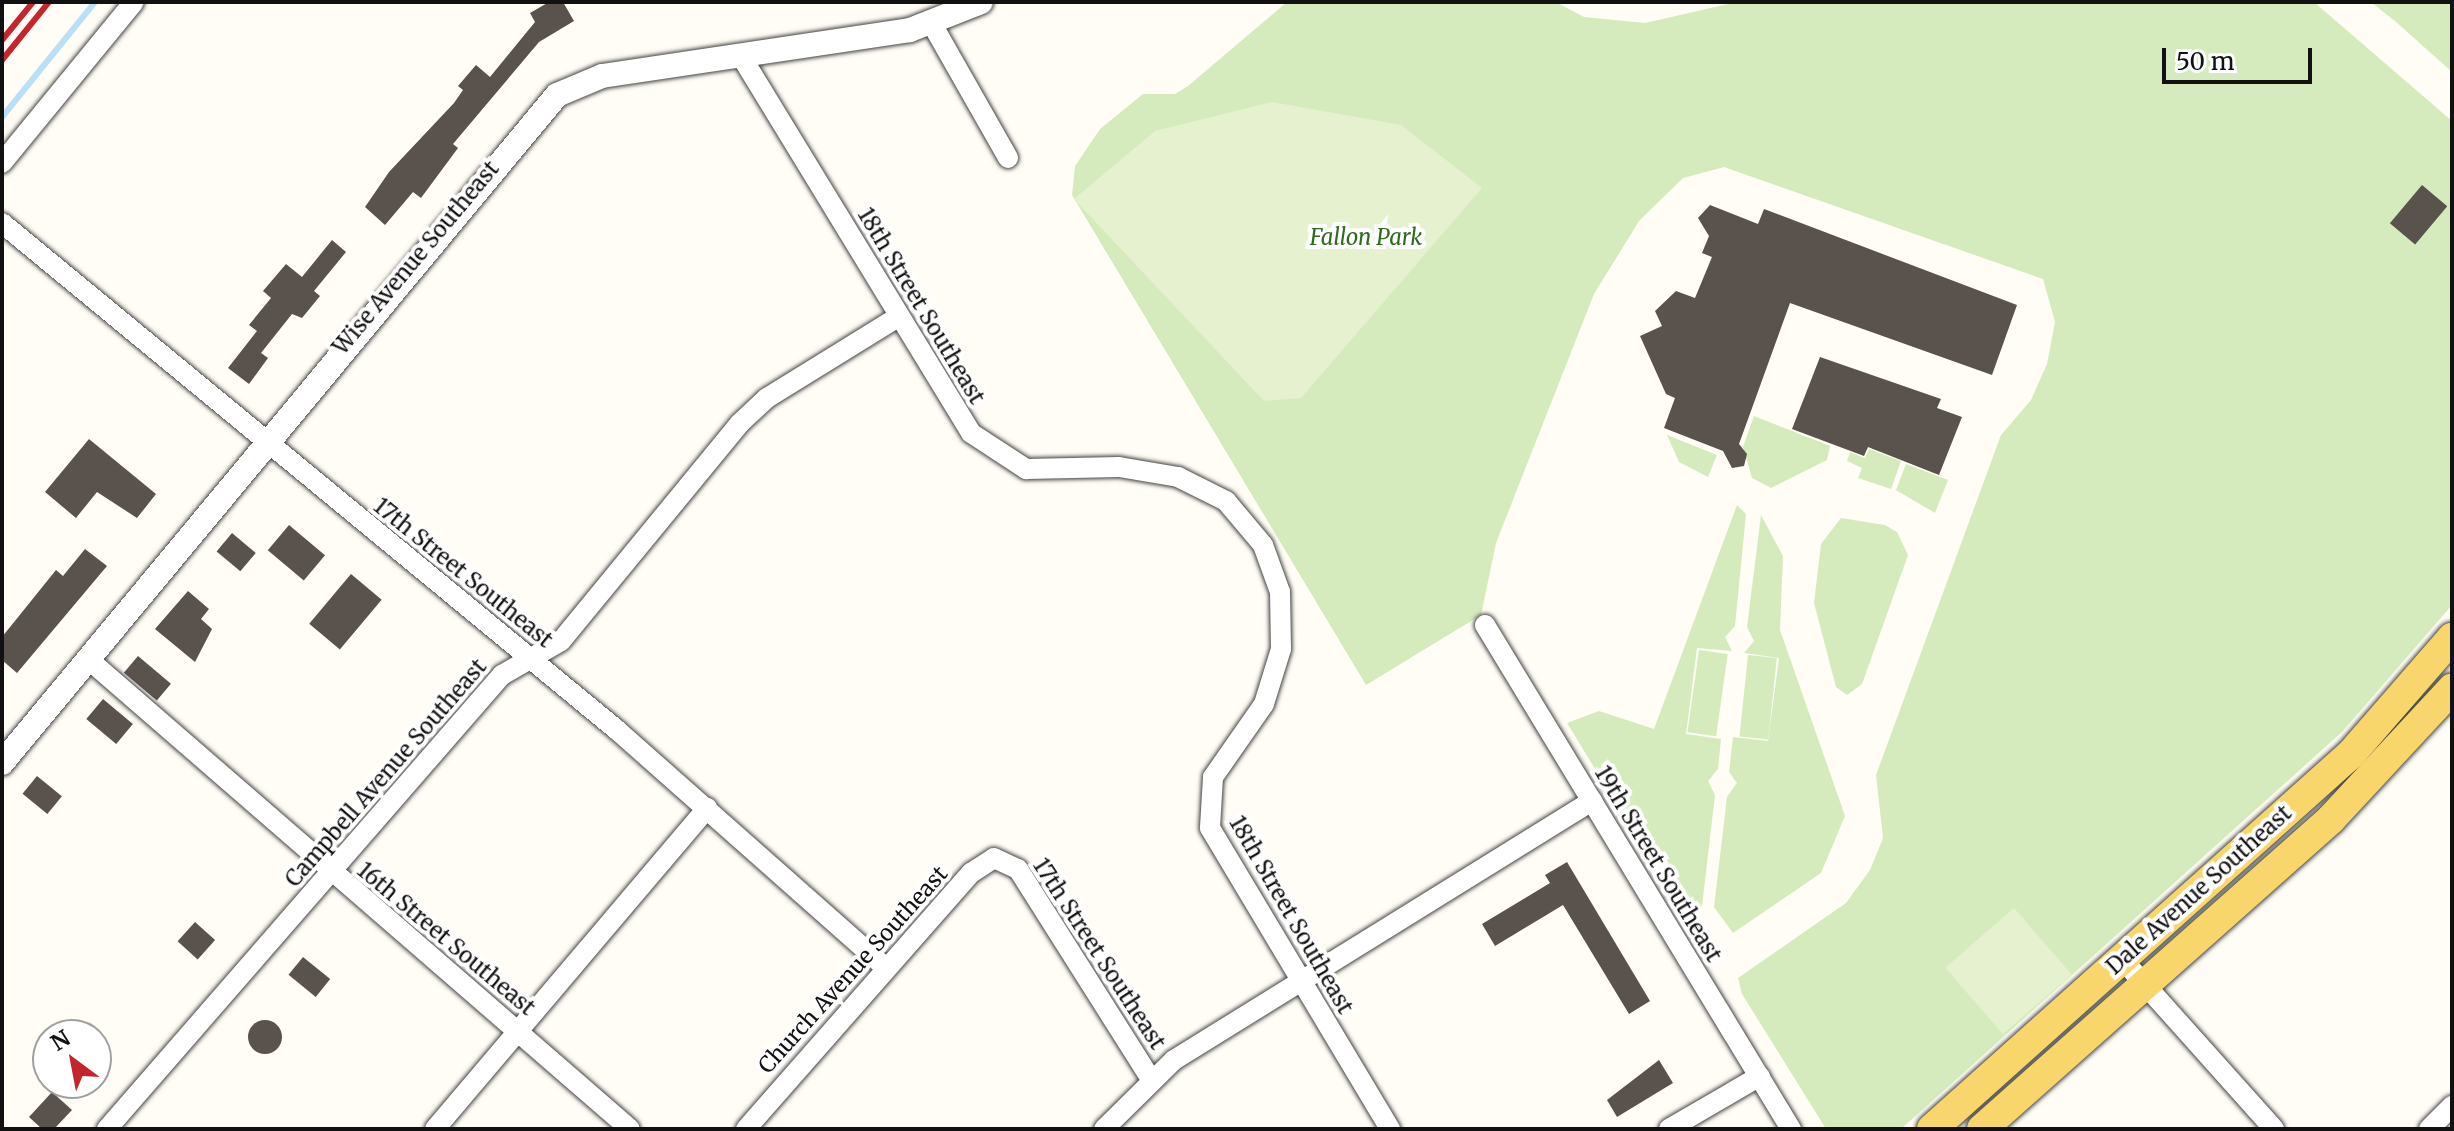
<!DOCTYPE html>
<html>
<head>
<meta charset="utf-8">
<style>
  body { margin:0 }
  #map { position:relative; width:2454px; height:1131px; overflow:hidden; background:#fffdf5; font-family:Merriweather,serif }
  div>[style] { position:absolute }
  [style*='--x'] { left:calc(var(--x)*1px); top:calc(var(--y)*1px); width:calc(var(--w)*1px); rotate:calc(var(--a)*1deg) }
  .green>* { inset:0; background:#d5ebbd; transform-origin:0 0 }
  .pitch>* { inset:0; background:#e6f2cf; transform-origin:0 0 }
  .stream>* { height:6px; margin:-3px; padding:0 3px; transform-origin:3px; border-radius:3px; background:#b9e0f7 }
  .building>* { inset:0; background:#5a524d; transform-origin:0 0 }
  .round { border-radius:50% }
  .roads { filter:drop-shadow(0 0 2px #444) drop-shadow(0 0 2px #444) }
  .minor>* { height:20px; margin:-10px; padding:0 10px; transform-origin:10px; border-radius:10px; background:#fff }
  .tertiary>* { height:24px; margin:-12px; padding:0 12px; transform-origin:12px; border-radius:12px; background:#fff }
  .primary>* { height:30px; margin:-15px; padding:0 15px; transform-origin:15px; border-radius:15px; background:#f9d66b }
  .rail>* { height:6px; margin:-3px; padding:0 3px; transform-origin:3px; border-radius:3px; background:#c4262e }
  span { translate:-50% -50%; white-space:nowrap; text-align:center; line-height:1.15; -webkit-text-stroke:8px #fff; paint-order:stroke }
  .park-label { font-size:22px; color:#2f6b1f; font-style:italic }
  .street-label { font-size:22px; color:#111 }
  .frame { position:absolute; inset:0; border:4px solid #111; pointer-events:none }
  .north { position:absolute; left:32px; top:1019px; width:80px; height:80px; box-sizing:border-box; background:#fff; border:2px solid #a0a0a0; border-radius:50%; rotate:328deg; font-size:22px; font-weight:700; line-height:32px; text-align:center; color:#111 }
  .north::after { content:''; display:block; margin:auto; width:28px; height:36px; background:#c4262e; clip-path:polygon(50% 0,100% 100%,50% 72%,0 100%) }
  .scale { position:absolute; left:2162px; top:48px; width:150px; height:36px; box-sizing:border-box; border:4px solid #111; border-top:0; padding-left:10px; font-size:24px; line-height:28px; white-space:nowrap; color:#111; -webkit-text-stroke:6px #fff; paint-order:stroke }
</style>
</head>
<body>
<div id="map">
  <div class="green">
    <div style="clip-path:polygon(1287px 2px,1556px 2px,1584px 17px,1645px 23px,1737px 2px,2314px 2px,2452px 121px,2452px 605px,2342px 732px,1901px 1129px,1826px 1129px,1742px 994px,1738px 978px,1846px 903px,1870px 870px,1883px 838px,1876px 775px,2001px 435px,2031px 400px,2047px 364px,2055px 322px,2043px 279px,1724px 167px,1683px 178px,1639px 221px,1594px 294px,1496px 543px,1481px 615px,1366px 685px,1072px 195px,1075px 166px,1100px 129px,1143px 94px,1175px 94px,1188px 86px)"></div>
    <div style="clip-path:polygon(2371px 2px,2452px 2px,2452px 72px,2396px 22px)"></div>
    <div style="clip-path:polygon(1754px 416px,1830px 446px,1827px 460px,1771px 488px,1752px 478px,1743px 447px)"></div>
    <div style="clip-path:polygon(1667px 435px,1717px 455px,1708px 477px,1679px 462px)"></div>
    <div style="clip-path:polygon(1869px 449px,1901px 461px,1891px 489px,1858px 478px,1862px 468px,1847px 461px,1850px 452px,1865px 458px)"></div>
    <div style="clip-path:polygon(1906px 464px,1948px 480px,1935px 513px,1896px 490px)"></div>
    <div style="clip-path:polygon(1737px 505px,1746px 514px,1735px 626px,1725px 637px,1732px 651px,1697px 648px,1686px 734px,1721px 739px,1718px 769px,1708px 781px,1715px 795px,1702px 906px,1685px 916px,1567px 723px,1599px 711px,1654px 729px)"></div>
    <div style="clip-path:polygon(1761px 515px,1783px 556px,1780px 630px,1845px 816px,1821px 873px,1733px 933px,1714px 907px,1727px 797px,1737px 783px,1729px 772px,1733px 737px,1768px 741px,1779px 658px,1744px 653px,1754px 641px,1747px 627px)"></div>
    <div style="clip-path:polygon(1841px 518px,1885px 525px,1897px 532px,1908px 555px,1862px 684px,1847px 695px,1836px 687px,1814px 603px,1821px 544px)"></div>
    <div style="left:1699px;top:650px;width:29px;height:83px;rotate:8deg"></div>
    <div style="left:1748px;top:655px;width:29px;height:82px;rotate:6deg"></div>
  </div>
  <div class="pitch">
    <div style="clip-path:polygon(1272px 102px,1401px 125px,1482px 188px,1301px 398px,1264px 401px,1074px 199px,1155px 131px)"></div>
    <div style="left:2014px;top:908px;width:88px;height:91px;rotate:49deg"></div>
  </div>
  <div class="stream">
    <div style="--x:2;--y:117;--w:148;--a:-51"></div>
  </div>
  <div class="building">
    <div style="clip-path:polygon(549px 2px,563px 2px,574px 21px,539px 42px,453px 144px,458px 148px,421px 198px,413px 192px,385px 225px,365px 207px,389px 172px,454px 103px,463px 90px,458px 86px,476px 65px,490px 77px,535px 22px,530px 13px)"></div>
    <div style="left:2422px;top:185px;width:33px;height:50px;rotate:40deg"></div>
    <div style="clip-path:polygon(1710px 205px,1758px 224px,1764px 209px,2017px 305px,1992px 375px,1790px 303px,1739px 444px,1747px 454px,1744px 466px,1732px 468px,1723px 451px,1664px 428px,1675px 398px,1666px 394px,1640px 336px,1662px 326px,1655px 311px,1676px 291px,1695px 298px,1712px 257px,1702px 253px,1709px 236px,1698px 218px)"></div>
    <div style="clip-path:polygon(332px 240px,346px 252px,314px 291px,320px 296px,302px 318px,292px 314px,261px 353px,268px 358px,249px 384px,228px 368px,257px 331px,249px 325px,271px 298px,263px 291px,286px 264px,302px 277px)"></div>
    <div style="clip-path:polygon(1820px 357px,1941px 399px,1937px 408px,1962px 417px,1939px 475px,1868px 447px,1864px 456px,1792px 429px)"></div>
    <div style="clip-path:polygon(89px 439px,156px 494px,137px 518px,97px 492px,76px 518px,45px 492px)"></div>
    <div style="left:289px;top:525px;width:47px;height:33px;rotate:40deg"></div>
    <div style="left:232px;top:533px;width:31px;height:24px;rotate:40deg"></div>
    <div style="clip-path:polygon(85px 549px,107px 566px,17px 673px,2px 660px,2px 637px,56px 570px,63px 576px)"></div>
    <div style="left:351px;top:574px;width:40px;height:65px;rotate:40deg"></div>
    <div style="clip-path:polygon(188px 591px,209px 609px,201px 619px,212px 629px,195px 662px,155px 629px)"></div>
    <div style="left:138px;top:656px;width:43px;height:22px;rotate:40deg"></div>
    <div style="left:103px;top:699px;width:39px;height:26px;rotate:40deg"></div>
    <div style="left:37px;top:776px;width:32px;height:23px;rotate:39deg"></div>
    <div style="clip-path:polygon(1567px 862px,1650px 1001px,1629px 1014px,1563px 905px,1495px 946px,1482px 924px,1550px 883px,1545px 875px)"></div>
    <div style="left:195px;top:922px;width:27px;height:26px;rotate:42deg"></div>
    <div style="left:303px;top:957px;width:35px;height:23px;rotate:39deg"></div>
    <div class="round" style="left:248px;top:1020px;width:34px;height:34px"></div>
    <div style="clip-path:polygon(1659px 1060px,1673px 1083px,1617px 1117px,1607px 1100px)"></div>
    <div style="clip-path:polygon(52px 1092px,72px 1110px,54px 1129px,42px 1129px,29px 1117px)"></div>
  </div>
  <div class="roads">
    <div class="minor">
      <div style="--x:932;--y:24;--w:154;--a:60.4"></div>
      <div style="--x:741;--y:56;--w:442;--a:58.6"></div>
      <div style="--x:971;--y:433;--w:66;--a:33.2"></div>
      <div style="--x:1026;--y:469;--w:93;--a:-1.2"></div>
      <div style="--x:1119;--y:467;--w:60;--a:9.6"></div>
      <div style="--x:1178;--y:477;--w:54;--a:26.6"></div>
      <div style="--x:1226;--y:501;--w:57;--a:49.9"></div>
      <div style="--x:1263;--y:545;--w:50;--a:70.1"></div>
      <div style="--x:1280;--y:592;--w:57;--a:89"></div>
      <div style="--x:1281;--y:649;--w:58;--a:107.2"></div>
      <div style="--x:1264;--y:704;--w:89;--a:124.9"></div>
      <div style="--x:1213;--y:777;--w:51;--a:93.4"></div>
      <div style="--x:1210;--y:828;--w:351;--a:59.1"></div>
      <div style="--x:2;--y:163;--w:208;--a:-50.7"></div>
      <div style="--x:2;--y:223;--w:797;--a:39.5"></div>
      <div style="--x:617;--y:730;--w:359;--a:41.5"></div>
      <div style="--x:1485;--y:625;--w:590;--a:58.74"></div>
      <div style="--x:88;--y:659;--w:717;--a:40.93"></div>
      <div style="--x:2122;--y:959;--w:228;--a:48.2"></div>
      <div style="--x:107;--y:1129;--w:602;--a:-48.98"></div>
      <div style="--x:502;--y:675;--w:68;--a:-30"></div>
      <div style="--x:561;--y:641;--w:281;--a:-50.6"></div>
      <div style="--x:739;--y:424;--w:38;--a:-43"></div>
      <div style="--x:767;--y:398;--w:154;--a:-31.7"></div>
      <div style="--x:435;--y:1129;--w:421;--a:-49.7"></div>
      <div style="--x:746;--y:1129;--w:341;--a:-48.7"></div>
      <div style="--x:971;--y:873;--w:27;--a:-33"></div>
      <div style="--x:994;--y:858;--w:26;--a:25"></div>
      <div style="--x:1018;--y:869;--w:247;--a:57.7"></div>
      <div style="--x:1104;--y:1129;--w:98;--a:-44.6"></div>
      <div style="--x:1174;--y:1060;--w:492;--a:-31.8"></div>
      <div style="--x:1669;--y:1129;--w:105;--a:-30.2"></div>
      <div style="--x:2429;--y:1129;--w:33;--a:-45"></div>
    </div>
    <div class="tertiary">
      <div style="--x:2;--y:763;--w:868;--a:-50.28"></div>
      <div style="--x:557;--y:95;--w:49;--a:-22.9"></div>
      <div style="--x:602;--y:76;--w:311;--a:-8.5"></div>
      <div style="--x:910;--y:30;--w:76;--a:-21.5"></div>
    </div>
    <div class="primary">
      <div style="--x:1932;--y:1129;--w:562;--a:-41.83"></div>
      <div style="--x:2351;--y:754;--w:154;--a:-49"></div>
      <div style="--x:1982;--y:1129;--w:467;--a:-41.6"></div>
      <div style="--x:2331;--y:819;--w:178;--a:-47.1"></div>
    </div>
  </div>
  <div class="rail">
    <div style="--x:2;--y:40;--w:49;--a:-50.8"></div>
    <div style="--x:2;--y:60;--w:75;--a:-51"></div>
  </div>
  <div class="park-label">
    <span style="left:1366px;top:238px">Fallon Park</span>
  </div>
  <div class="street-label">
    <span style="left:416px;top:258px;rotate:-50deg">Wise Avenue Southeast</span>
    <span style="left:921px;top:306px;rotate:59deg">18th Street Southeast</span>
    <span style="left:463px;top:573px;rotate:39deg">17th Street Southeast</span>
    <span style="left:386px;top:773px;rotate:-49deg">Campbell Avenue Southeast</span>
    <span style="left:1658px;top:864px;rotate:59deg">19th Street Southeast</span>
    <span style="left:2199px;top:890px;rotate:-42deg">Dale Avenue Southeast</span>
    <span style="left:1291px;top:915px;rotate:60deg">18th Street Southeast</span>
    <span style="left:446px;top:939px;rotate:40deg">16th Street Southeast</span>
    <span style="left:1099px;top:954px;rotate:57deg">17th Street Southeast</span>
    <span style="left:853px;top:970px;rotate:-48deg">Church Avenue Southeast</span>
  </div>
  <div class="frame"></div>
  <div class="north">N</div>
  <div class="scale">50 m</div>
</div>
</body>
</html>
